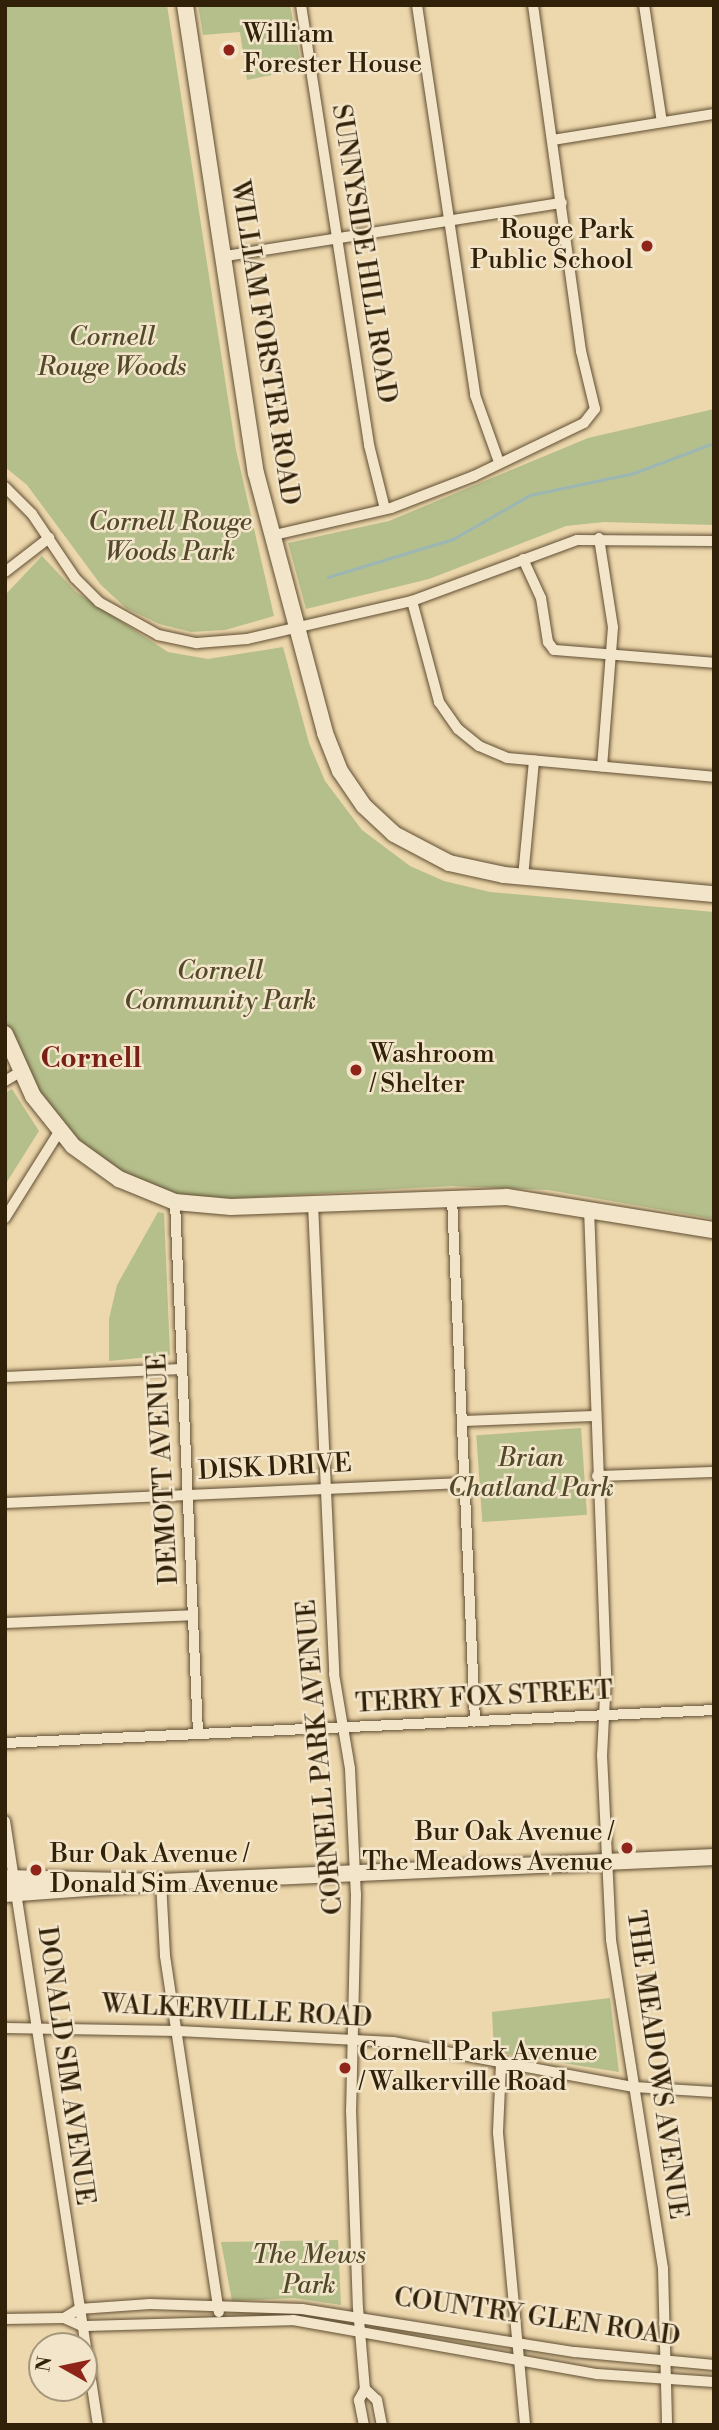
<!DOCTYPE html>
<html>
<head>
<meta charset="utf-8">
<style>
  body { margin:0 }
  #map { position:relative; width:719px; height:2430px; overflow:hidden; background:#edd7ac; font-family:"Libre Bodoni",serif }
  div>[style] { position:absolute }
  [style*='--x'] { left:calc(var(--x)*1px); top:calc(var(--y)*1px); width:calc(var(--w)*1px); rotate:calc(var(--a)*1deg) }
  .green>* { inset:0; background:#b5bf8c; transform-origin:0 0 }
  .stream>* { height:2.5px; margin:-1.25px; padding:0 1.25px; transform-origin:1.25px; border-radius:1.25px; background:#9cb7b3 }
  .roads { filter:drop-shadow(0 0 2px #604e32) drop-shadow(0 0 2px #604e32) }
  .street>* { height:10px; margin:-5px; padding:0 5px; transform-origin:5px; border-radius:5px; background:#f3e5c9 }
  .secondary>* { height:16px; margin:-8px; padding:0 8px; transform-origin:8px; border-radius:8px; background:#f3e5c9 }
  .dots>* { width:19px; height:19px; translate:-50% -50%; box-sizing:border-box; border:4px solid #f3e5c9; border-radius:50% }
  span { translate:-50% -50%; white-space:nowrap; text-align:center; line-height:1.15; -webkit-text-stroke:5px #f3e5c9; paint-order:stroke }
  .poi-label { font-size:26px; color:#312109 }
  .left { translate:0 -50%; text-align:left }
  .right { translate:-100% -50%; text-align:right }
  .street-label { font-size:26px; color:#312109 }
  .park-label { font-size:26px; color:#52482a; font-style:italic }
  .neighbourhood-label { font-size:28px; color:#7a1f14; font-weight:700 }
  .frame { position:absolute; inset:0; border:7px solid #312109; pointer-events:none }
  .north { position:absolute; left:28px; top:2332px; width:70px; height:70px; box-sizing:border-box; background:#f3e5c9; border:2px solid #a5977c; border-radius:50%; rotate:279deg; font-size:19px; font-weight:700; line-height:28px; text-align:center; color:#312109 }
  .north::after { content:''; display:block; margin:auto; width:24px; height:32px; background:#8f2418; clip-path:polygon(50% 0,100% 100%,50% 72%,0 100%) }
</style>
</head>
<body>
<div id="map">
  <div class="green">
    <div style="clip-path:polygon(5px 5px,167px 5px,236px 450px,274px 616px,225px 630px,191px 632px,159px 624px,126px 608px,101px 585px,27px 485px,5px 467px)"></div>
    <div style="clip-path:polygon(198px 5px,290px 5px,302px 69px,247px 80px,240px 32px,203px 35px)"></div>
    <div style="clip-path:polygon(714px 409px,714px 525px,604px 522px,566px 526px,429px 579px,306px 609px,288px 543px,389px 521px,588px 438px)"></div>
    <div style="clip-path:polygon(42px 556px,76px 592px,168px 652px,208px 659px,283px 647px,309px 743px,325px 781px,362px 830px,410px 866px,444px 881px,490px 892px,714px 912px,714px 1219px,548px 1190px,451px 1186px,207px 1200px,168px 1192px,103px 1164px,44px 1107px,5px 1028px,5px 595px)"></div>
    <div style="clip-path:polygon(12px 1089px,39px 1131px,5px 1185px,5px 1093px)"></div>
    <div style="clip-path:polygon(158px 1212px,164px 1213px,170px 1355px,109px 1361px,109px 1319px,117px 1285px)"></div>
    <div style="left:581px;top:1428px;width:87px;height:105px;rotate:86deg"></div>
    <div style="clip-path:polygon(610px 1998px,619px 2072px,494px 2052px,492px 2012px)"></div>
    <div style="clip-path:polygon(338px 2240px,341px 2305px,294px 2298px,232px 2301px,221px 2242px)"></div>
  </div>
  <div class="stream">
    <div style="--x:328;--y:577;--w:131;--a:-16.9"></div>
    <div style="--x:453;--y:539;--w:89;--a:-29.7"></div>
    <div style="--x:530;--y:495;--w:106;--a:-11.9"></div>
    <div style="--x:634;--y:473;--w:85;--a:-20.6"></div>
  </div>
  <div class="roads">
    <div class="street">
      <div style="--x:301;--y:5;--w:445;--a:81.2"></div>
      <div style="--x:369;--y:445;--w:66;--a:76"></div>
      <div style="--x:417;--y:5;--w:394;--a:81.5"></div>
      <div style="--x:475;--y:395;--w:71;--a:70.3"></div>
      <div style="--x:644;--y:5;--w:118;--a:81.3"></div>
      <div style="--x:553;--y:140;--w:163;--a:-9.2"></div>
      <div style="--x:226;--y:256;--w:340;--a:-9"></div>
      <div style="--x:5;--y:487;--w:38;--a:45"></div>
      <div style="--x:32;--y:514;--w:77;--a:56.1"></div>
      <div style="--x:75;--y:578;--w:34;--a:45"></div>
      <div style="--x:99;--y:602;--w:68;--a:29.2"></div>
      <div style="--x:158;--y:635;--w:40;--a:12"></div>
      <div style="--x:197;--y:643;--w:50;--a:-4.6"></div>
      <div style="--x:247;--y:639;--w:169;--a:-13"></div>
      <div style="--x:412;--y:601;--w:176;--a:-20.3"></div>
      <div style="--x:577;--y:540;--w:137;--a:0.4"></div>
      <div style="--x:270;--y:536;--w:124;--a:-13"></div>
      <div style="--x:391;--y:508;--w:89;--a:-21.1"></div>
      <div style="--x:474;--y:476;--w:122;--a:-25.7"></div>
      <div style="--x:584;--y:423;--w:18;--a:-52"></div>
      <div style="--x:595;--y:409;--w:60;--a:-103.6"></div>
      <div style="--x:581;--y:351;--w:349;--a:-97.9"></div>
      <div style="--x:599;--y:538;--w:90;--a:81.1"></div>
      <div style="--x:613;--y:627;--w:140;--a:94.5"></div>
      <div style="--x:523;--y:559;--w:43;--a:65.2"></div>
      <div style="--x:541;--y:598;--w:45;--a:81"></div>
      <div style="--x:548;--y:642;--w:10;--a:53"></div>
      <div style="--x:554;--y:650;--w:161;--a:4.6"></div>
      <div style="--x:5;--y:572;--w:56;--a:-37.7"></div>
      <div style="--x:412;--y:601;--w:105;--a:75"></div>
      <div style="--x:439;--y:702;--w:33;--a:55"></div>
      <div style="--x:458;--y:729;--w:27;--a:39"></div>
      <div style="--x:479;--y:746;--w:30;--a:23"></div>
      <div style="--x:507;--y:758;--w:208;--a:5.2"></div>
      <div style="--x:523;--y:877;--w:117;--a:-84.6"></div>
      <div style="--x:5;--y:1081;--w:17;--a:-31"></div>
      <div style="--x:452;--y:1198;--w:524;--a:87.48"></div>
      <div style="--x:175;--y:1202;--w:532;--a:87.52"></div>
      <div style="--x:313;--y:1204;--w:470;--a:87.4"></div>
      <div style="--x:334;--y:1674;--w:96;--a:80.4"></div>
      <div style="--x:350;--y:1769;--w:125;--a:87.3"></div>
      <div style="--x:356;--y:1894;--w:216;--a:91.3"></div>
      <div style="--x:351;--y:2110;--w:198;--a:88"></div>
      <div style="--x:358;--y:2308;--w:81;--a:85.1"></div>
      <div style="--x:365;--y:2389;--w:13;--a:119"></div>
      <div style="--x:359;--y:2400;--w:25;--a:79"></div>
      <div style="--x:589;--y:1208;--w:469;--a:87.9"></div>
      <div style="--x:606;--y:1677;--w:78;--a:92.9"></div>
      <div style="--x:602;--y:1755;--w:185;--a:87.2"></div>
      <div style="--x:611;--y:1940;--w:333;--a:81"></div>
      <div style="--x:663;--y:2269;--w:156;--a:88.5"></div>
      <div style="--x:5;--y:1218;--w:102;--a:-57.9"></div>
      <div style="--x:5;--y:1377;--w:177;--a:-2.6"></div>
      <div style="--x:462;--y:1421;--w:133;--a:-2.2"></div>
      <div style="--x:597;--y:1476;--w:117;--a:-2"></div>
      <div style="--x:5;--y:1503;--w:459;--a:-2.5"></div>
      <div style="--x:5;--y:1623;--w:188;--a:-2.4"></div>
      <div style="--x:5;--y:1743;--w:710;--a:-2.66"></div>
      <div style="--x:5;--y:1821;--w:611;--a:81.25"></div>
      <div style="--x:161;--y:1882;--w:74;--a:86.9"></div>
      <div style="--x:165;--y:1956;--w:360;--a:81.4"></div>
      <div style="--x:5;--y:2028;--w:173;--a:1"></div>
      <div style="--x:178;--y:2031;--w:215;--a:2.9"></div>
      <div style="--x:393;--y:2042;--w:245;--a:10.6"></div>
      <div style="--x:634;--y:2087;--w:80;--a:3.6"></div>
      <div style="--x:501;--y:2063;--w:70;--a:92.5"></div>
      <div style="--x:498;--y:2133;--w:293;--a:84.7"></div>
      <div style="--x:64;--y:2318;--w:17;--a:-31"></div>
      <div style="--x:79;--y:2309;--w:71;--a:-4"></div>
      <div style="--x:150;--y:2304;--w:152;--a:1.9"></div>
      <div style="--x:302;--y:2309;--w:276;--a:9"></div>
      <div style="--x:575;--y:2352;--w:140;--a:5.3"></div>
      <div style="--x:5;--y:2319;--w:59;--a:-1"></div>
      <div style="--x:64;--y:2318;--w:20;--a:24"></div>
      <div style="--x:82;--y:2326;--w:211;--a:-1.6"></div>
      <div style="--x:293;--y:2320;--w:309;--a:10.1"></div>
      <div style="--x:597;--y:2374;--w:117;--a:3.9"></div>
      <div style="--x:365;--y:2389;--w:16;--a:43"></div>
      <div style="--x:377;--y:2400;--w:25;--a:79"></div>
    </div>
    <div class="secondary">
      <div style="--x:185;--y:5;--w:473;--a:81.4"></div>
      <div style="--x:256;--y:473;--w:269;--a:75.1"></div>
      <div style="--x:325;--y:733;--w:41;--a:68.5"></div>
      <div style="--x:340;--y:771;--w:42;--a:55.6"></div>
      <div style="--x:364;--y:806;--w:41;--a:43"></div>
      <div style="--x:394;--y:834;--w:62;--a:27.8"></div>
      <div style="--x:449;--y:863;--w:56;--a:12.3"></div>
      <div style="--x:504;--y:875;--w:211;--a:5.2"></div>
      <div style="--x:5;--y:1034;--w:68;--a:65.7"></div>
      <div style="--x:33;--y:1096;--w:64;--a:51.3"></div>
      <div style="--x:73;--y:1146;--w:57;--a:35.7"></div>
      <div style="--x:119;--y:1179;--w:61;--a:22.3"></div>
      <div style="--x:175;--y:1202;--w:56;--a:5.1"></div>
      <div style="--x:231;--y:1207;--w:276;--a:-2.1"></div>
      <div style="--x:507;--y:1197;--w:210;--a:9.1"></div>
      <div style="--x:5;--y:1878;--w:156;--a:1.5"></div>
      <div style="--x:161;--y:1882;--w:554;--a:-2.59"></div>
      <div style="--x:5;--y:1894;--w:137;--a:-4.2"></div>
    </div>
  </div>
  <div class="dots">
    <div style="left:229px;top:50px;background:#8f2418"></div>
    <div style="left:647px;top:246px;background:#8f2418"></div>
    <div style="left:356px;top:1070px;background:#8f2418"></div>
    <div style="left:627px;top:1848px;background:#8f2418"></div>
    <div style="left:36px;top:1870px;background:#8f2418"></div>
    <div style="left:345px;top:2068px;background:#8f2418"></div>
  </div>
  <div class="poi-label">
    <span class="left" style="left:243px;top:50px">William<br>Forester House</span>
    <span class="right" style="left:633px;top:246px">Rouge Park<br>Public School</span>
    <span class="left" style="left:370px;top:1070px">Washroom<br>/ Shelter</span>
    <span class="right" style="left:613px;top:1848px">Bur Oak Avenue /<br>The Meadows Avenue</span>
    <span class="left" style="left:50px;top:1870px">Bur Oak Avenue /<br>Donald Sim Avenue</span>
    <span class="left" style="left:359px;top:2068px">Cornell Park Avenue<br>/ Walkerville Road</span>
  </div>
  <div class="street-label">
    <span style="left:363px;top:254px;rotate:81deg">SUNNYSIDE HILL ROAD</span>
    <span style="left:264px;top:343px;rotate:81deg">WILLIAM FORSTER ROAD</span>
    <span style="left:275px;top:1468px;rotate:-3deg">DISK DRIVE</span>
    <span style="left:164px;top:1469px;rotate:-93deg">DEMOTT AVENUE</span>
    <span style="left:484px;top:1698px;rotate:-3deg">TERRY FOX STREET</span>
    <span style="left:321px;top:1757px;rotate:-95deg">CORNELL PARK AVENUE</span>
    <span style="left:237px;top:2012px;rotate:3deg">WALKERVILLE ROAD</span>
    <span style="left:656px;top:2065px;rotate:82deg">THE MEADOWS AVENUE</span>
    <span style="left:65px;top:2066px;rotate:82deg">DONALD SIM AVENUE</span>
    <span style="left:537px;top:2318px;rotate:8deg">COUNTRY GLEN ROAD</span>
  </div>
  <div class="park-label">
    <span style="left:112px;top:353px">Cornell<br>Rouge Woods</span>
    <span style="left:170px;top:538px">Cornell Rouge<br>Woods Park</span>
    <span style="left:220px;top:987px">Cornell<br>Community Park</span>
    <span style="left:531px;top:1474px">Brian<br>Chatland Park</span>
    <span style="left:309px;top:2271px">The Mews<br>Park</span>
  </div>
  <div class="neighbourhood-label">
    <span style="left:91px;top:1059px">Cornell</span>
  </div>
  <div class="frame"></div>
  <div class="north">N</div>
</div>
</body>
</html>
